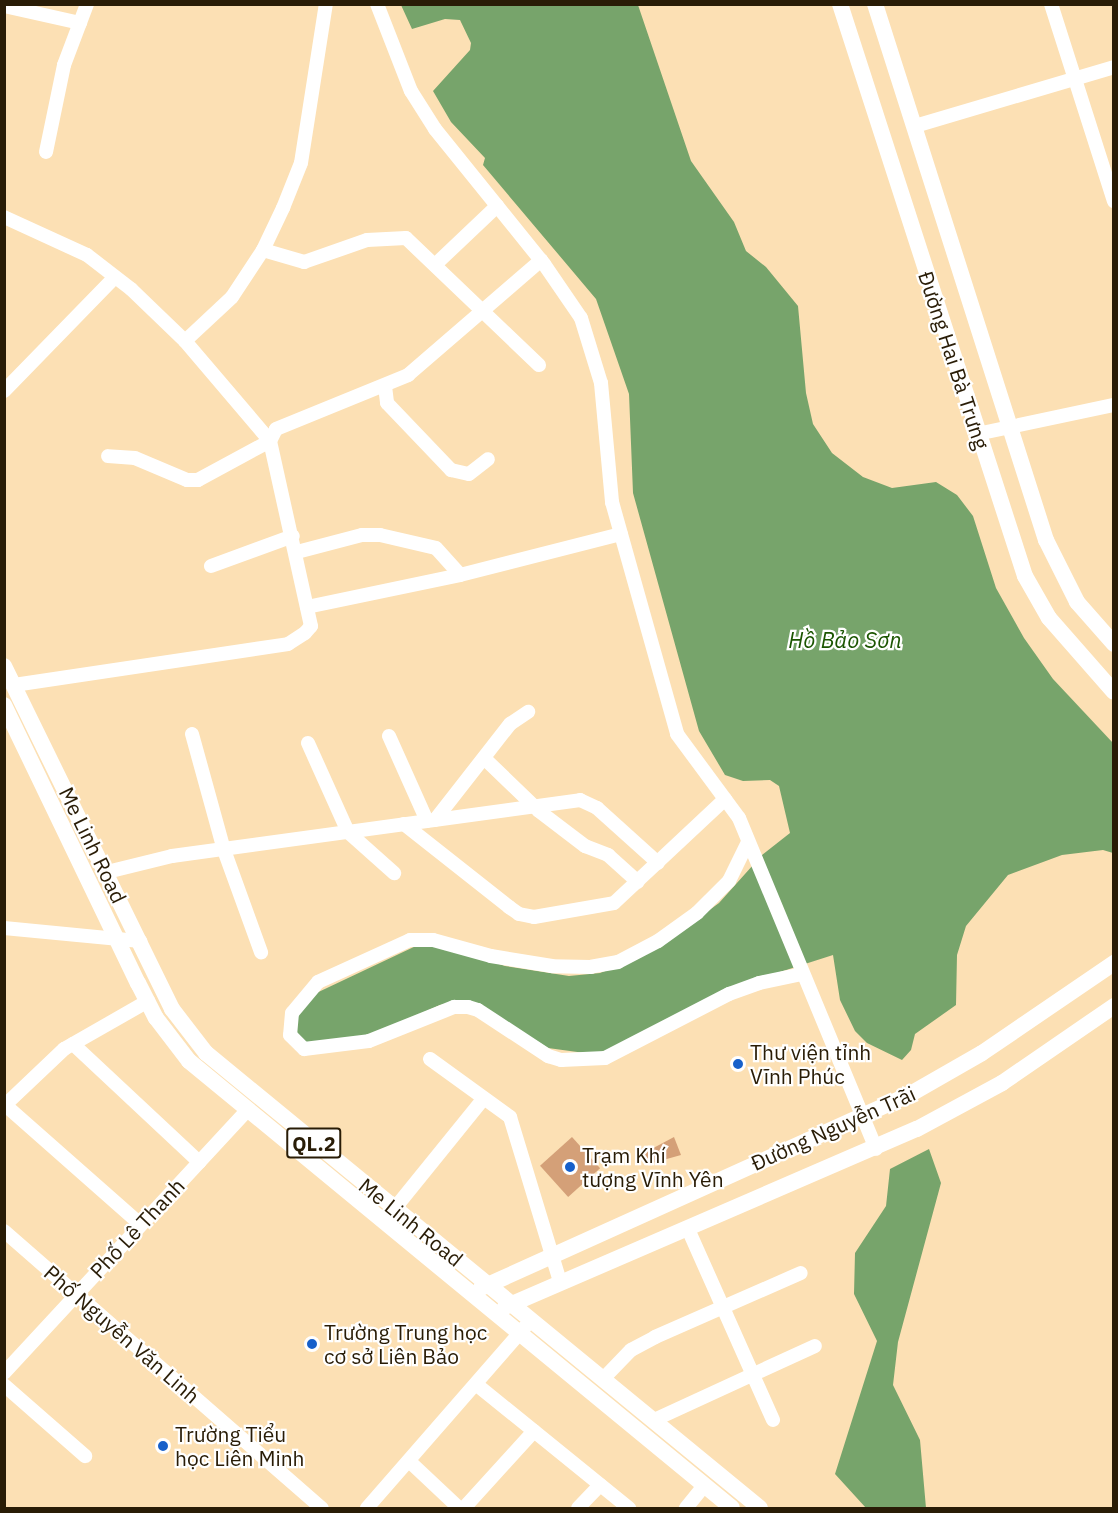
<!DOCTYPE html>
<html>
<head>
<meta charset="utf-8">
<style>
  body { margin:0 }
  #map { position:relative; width:1118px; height:1513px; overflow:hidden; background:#fce0b4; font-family:"IBM Plex Sans",sans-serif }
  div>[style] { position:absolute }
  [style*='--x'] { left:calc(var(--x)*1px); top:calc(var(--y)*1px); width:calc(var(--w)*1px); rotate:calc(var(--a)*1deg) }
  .water>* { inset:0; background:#77a46b }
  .building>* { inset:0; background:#d4a078; transform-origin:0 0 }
  .minor>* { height:14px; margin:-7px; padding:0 7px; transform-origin:7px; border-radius:7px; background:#fff }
  .major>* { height:16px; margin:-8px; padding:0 8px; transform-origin:8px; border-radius:8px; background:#fff }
  .dots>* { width:16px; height:16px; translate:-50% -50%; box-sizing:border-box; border:3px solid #fff; border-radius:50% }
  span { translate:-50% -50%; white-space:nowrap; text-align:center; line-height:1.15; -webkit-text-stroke:4.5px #fff; paint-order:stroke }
  .shield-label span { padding:2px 4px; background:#fff; border:2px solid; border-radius:4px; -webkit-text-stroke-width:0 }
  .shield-label { font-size:20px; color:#291c06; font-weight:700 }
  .street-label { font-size:21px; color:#291c06 }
  .poi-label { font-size:21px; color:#291c06 }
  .left { translate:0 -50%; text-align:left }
  .water-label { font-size:22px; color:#1b5501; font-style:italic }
  .frame { position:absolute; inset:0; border:6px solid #291c06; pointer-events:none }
</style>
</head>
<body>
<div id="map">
  <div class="water">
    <div style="clip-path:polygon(401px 5px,638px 5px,691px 161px,734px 222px,746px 251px,766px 267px,798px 306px,806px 393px,813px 424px,832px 453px,863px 477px,892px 488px,936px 482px,957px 495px,973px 516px,996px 588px,1024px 638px,1053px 679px,1113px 743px,1113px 853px,1103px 850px,1062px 855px,1008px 875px,966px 926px,957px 955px,956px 1005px,915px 1034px,911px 1050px,902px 1060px,867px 1043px,855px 1031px,840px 1000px,833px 955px,733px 987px,615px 1050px,592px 1054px,548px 1048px,484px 1008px,459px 1001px,440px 1005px,369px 1037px,308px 1045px,301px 1042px,295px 1028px,296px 1018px,310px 996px,418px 945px,448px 947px,505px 966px,569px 976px,600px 973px,629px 962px,666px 942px,719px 903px,762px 855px,790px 833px,779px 786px,770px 780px,743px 781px,725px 775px,699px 731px,633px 493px,629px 394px,596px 299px,483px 165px,485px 158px,451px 122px,433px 91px,470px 50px,471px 43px,460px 20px,445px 19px,412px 29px)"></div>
    <div style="clip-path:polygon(929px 1149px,941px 1183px,898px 1342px,893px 1385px,920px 1440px,926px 1508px,866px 1508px,835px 1474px,877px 1341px,854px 1294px,855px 1253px,886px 1206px,890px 1169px)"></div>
  </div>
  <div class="building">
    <div style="left:572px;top:1137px;width:42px;height:43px;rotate:48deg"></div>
    <div style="clip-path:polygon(674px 1137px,681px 1155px,649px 1164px,644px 1153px)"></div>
  </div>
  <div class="minor">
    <div style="--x:377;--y:4;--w:93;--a:68.7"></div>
    <div style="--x:411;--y:91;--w:45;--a:57.7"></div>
    <div style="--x:435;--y:129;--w:174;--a:51.1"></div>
    <div style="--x:544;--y:264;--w:65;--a:55.6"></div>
    <div style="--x:581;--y:318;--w:68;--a:72.9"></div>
    <div style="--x:601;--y:383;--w:120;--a:84.7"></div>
    <div style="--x:612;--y:502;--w:241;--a:74.3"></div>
    <div style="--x:677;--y:734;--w:104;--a:53.6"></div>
    <div style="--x:739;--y:818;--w:358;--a:67.5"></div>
    <div style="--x:1051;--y:4;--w:207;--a:72.3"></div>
    <div style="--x:4;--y:6;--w:78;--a:12.6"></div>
    <div style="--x:915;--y:126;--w:208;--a:-16.5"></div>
    <div style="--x:46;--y:152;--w:89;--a:-78.3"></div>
    <div style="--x:64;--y:65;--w:65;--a:-69.3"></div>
    <div style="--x:4;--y:217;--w:91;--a:24.6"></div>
    <div style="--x:87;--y:255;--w:56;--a:37.7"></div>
    <div style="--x:131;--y:289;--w:75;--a:43.9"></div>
    <div style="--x:185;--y:341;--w:131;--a:49.6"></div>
    <div style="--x:270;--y:441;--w:82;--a:151.6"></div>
    <div style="--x:198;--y:480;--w:11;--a:180"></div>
    <div style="--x:187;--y:480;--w:56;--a:-157.1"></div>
    <div style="--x:135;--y:458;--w:27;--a:-176"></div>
    <div style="--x:263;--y:250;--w:43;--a:16.3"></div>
    <div style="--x:304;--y:262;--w:67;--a:-19.2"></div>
    <div style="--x:367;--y:240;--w:39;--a:-3"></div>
    <div style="--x:406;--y:238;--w:184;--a:43.7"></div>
    <div style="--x:437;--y:263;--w:83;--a:-43.5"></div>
    <div style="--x:185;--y:341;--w:64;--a:-43.1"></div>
    <div style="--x:232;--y:297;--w:56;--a:-56.6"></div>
    <div style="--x:263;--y:250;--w:47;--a:-64.5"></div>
    <div style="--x:283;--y:208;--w:48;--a:-68.2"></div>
    <div style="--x:301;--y:163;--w:161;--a:-81.1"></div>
    <div style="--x:385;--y:386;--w:17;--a:83"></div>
    <div style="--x:387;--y:403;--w:93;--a:46.3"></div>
    <div style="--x:451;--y:470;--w:18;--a:13"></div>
    <div style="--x:469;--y:474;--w:24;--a:-38"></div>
    <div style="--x:4;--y:391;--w:159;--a:-45.8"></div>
    <div style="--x:977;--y:434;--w:140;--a:-12"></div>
    <div style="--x:297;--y:552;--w:67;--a:-14.7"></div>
    <div style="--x:362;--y:535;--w:18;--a:0"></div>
    <div style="--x:380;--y:535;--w:57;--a:13.1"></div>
    <div style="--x:436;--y:548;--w:36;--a:48"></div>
    <div style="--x:211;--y:566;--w:87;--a:-20.1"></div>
    <div style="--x:307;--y:607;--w:156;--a:-11.8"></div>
    <div style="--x:460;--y:575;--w:166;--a:-14.3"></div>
    <div style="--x:14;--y:685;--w:277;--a:-8.5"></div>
    <div style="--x:288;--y:644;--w:20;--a:-33"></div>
    <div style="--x:305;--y:633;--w:9;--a:-49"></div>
    <div style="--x:311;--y:626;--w:189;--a:-102.5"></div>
    <div style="--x:270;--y:441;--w:13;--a:-63"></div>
    <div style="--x:276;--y:429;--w:143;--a:-22.2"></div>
    <div style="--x:408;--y:375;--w:176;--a:-40.8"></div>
    <div style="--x:192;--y:734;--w:120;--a:74.6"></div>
    <div style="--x:224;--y:850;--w:109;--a:70.1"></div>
    <div style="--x:389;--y:736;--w:93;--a:65.9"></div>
    <div style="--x:308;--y:743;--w:98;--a:65.8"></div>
    <div style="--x:348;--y:832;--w:62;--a:41.7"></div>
    <div style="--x:484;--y:758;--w:76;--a:43.9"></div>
    <div style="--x:539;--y:811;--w:58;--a:37.3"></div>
    <div style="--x:585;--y:846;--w:25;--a:21"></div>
    <div style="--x:608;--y:855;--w:40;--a:42"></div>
    <div style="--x:435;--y:820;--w:122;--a:-52"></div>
    <div style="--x:510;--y:724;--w:22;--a:-34"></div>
    <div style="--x:404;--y:824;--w:134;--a:38.3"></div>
    <div style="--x:509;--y:907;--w:12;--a:35"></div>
    <div style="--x:519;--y:914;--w:15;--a:11"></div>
    <div style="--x:534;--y:917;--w:81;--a:-9.9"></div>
    <div style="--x:614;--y:903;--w:152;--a:-43.1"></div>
    <div style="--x:748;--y:842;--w:43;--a:116"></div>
    <div style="--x:729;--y:881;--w:45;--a:135"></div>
    <div style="--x:697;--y:913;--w:48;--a:144.3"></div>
    <div style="--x:658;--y:941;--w:45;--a:152.3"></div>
    <div style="--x:618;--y:962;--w:27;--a:170"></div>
    <div style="--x:591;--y:967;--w:39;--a:-179"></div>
    <div style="--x:552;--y:966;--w:62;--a:-170.7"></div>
    <div style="--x:491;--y:956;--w:60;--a:-164.6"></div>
    <div style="--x:433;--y:940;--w:23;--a:180"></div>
    <div style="--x:410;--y:940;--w:101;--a:155.5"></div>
    <div style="--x:318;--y:982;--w:40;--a:130"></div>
    <div style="--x:292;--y:1013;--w:22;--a:95"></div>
    <div style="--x:290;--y:1035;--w:20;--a:45"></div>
    <div style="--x:304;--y:1049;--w:65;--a:-7"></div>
    <div style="--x:369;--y:1041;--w:92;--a:-21.8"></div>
    <div style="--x:454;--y:1007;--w:14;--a:0"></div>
    <div style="--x:468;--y:1007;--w:10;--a:17"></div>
    <div style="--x:478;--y:1010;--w:84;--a:33.3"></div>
    <div style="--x:548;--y:1056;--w:14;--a:17"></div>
    <div style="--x:561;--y:1060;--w:44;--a:-2.6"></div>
    <div style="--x:605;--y:1058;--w:140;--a:-27.3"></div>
    <div style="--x:729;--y:994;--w:32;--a:-20"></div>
    <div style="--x:759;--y:983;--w:44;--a:-11.8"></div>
    <div style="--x:107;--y:872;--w:67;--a:-13.8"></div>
    <div style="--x:172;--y:856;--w:412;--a:-7.8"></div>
    <div style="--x:580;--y:800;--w:19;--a:25"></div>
    <div style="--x:597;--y:808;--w:82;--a:42"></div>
    <div style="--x:4;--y:928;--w:137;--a:5.5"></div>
    <div style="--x:73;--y:1044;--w:173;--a:43.1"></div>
    <div style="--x:430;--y:1059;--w:99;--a:35.9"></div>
    <div style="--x:510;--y:1117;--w:172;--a:73.1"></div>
    <div style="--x:4;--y:1104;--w:181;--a:41.4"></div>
    <div style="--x:4;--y:1106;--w:83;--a:-43.5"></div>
    <div style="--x:64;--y:1049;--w:97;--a:-29.7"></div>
    <div style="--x:395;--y:1208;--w:141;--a:-51"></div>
    <div style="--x:688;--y:1229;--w:209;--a:66"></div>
    <div style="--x:4;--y:1231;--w:422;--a:41.1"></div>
    <div style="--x:4;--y:1373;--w:357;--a:-47.2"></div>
    <div style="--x:603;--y:1379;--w:40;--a:-46"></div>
    <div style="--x:631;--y:1350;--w:27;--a:-28"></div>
    <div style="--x:655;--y:1337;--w:159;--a:-23.7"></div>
    <div style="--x:4;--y:1385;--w:108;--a:41.2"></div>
    <div style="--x:477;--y:1385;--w:196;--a:39"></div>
    <div style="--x:654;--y:1420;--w:177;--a:-24.7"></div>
    <div style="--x:409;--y:1461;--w:69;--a:43.2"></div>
    <div style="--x:367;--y:1508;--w:240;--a:-48.9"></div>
    <div style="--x:464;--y:1508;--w:104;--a:-47.7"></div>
    <div style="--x:578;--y:1508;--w:32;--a:-46"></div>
    <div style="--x:686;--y:1508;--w:28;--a:-51"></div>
  </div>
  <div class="major">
    <div style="--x:840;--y:4;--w:601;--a:72.08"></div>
    <div style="--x:1025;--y:576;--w:48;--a:60.3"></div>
    <div style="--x:1049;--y:618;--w:98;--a:48.7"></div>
    <div style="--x:875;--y:4;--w:563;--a:72.31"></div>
    <div style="--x:1046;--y:540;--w:69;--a:63.4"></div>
    <div style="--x:1077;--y:602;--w:56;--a:48.6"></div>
    <div style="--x:4;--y:666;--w:382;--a:63.9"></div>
    <div style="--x:172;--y:1009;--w:56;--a:52.3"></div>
    <div style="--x:206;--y:1053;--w:717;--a:39.4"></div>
    <div style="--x:4;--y:705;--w:309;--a:64.3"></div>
    <div style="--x:138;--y:983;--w:39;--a:63"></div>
    <div style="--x:156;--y:1018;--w:54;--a:52.5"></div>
    <div style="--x:189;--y:1061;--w:703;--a:39.46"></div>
    <div style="--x:481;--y:1288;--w:467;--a:-24.3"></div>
    <div style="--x:907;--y:1096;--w:86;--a:-29.8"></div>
    <div style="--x:982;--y:1053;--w:160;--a:-34.3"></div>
    <div style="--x:505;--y:1307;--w:449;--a:-23.4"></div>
    <div style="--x:917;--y:1129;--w:97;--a:-28.4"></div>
    <div style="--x:1002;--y:1083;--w:136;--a:-34.5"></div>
  </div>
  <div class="dots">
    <div style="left:738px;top:1064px;background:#1760ca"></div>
    <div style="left:570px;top:1167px;background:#1760ca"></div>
    <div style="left:312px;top:1344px;background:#1760ca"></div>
    <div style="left:163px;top:1446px;background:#1760ca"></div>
  </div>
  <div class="shield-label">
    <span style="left:314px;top:1143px">QL.2</span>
  </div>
  <div class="street-label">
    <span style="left:954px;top:360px;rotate:72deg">Đường Hai Bà Trưng</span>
    <span style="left:93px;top:845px;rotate:64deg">Me Linh Road</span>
    <span style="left:833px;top:1128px;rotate:-24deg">Đường Nguyễn Trãi</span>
    <span style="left:411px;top:1222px;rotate:39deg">Me Linh Road</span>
    <span style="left:137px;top:1228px;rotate:-47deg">Phố Lê Thanh</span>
    <span style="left:122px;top:1334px;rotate:41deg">Phố Nguyễn Văn Linh</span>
  </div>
  <div class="poi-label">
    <span class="left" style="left:750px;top:1064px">Thư viện tỉnh<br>Vĩnh Phúc</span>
    <span class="left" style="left:582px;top:1167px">Trạm Khí<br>tượng Vĩnh Yên</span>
    <span class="left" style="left:324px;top:1344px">Trường Trung học<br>cơ sở Liên Bảo</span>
    <span class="left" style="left:175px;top:1446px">Trường Tiểu<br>học Liên Minh</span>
  </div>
  <div class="water-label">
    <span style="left:845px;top:640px">Hồ Bảo Sơn</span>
  </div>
  <div class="frame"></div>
</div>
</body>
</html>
